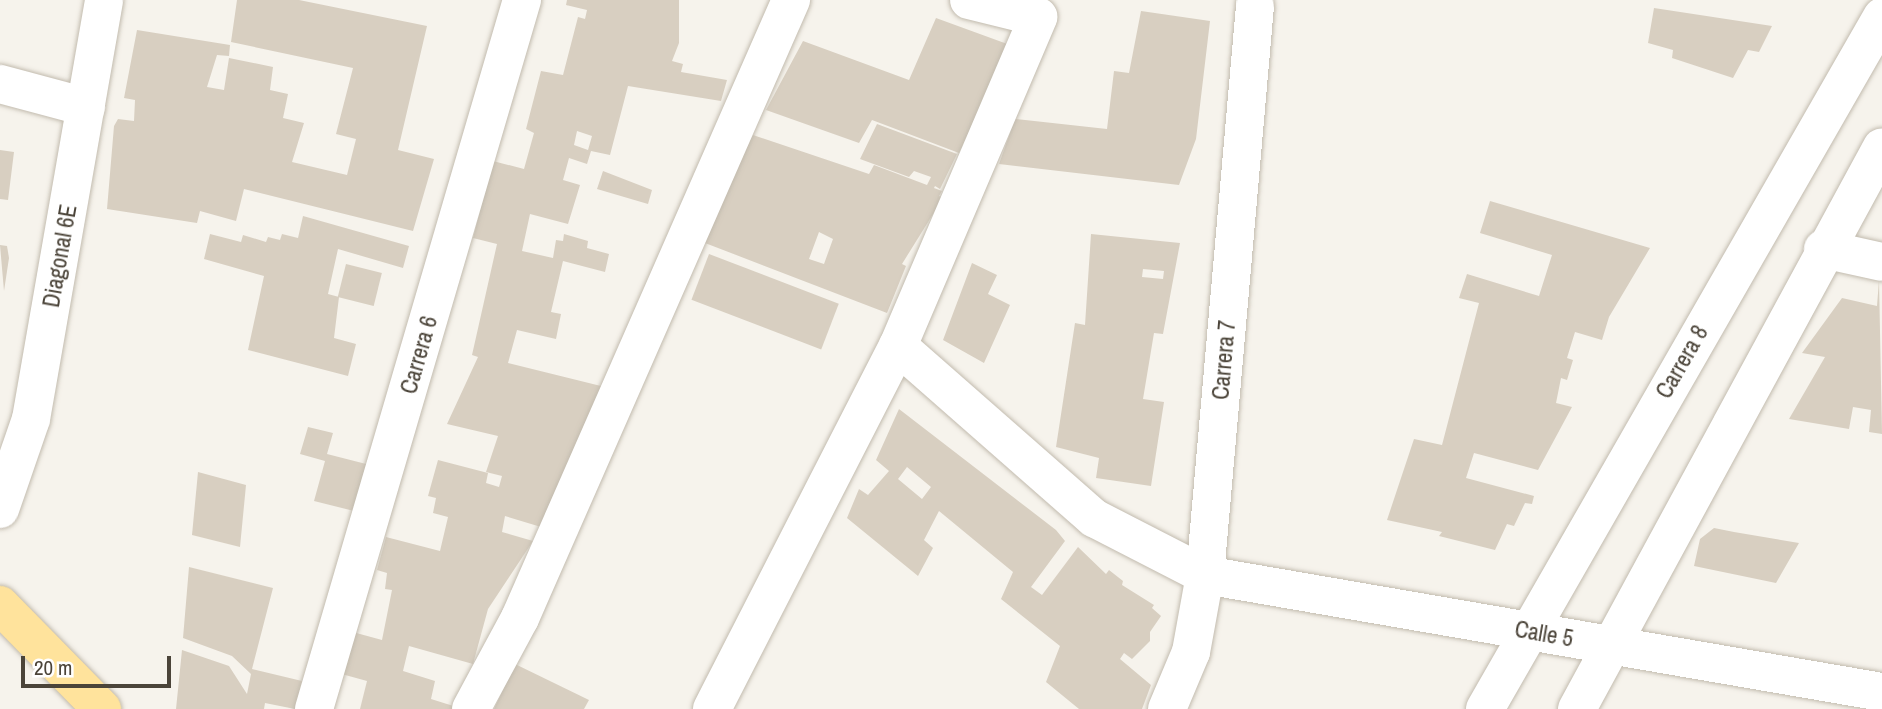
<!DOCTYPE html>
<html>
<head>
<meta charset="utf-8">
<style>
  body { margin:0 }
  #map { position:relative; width:1882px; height:709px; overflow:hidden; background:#f6f3ec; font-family:"Archivo Narrow",sans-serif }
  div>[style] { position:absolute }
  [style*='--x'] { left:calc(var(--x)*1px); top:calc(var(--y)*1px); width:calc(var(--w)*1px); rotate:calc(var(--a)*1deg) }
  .building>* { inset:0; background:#d8cfc1; transform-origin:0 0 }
  .roads { filter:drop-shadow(0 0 2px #c2bbae) drop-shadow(0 0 2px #c2bbae) }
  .minor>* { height:38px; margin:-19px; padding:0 19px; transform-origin:19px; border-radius:19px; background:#fff }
  .major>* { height:38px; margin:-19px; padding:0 19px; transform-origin:19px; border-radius:19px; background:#ffe39c }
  span { translate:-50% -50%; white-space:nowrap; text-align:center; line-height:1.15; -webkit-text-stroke:5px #fff; paint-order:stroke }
  .street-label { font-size:23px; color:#4b4439 }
  .scale { position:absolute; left:21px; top:656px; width:150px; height:32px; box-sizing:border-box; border:4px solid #4b4439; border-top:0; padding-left:9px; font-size:21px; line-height:24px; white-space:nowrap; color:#4b4439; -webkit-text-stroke:5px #fff; paint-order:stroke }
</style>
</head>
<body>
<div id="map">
  <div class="building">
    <div style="clip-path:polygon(237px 0,299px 0,427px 26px,398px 150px,434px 159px,413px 231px,244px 189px,236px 221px,200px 211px,197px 223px,107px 209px,114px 126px,118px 119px,134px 121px,135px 100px,124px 98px,137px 30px,230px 45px,229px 56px,217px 55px,207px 87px,224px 90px,229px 58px,273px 67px,270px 90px,288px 94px,283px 118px,304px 123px,292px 162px,347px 175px,356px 139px,336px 134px,353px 68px,231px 42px)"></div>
    <div style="clip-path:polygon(evenodd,567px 0,679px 0,679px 43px,672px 61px,683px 64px,681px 72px,727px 80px,721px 101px,628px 86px,610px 155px,591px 151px,587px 164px,569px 158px,563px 180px,580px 185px,568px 224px,530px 214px,522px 251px,553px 258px,556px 240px,563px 241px,564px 234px,588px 241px,587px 248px,609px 254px,605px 272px,563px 261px,551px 312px,561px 314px,556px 339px,517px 330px,508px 363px,609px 388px,541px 527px,505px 516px,502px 532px,533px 541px,488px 609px,473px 664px,409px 646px,403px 671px,435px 681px,431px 699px,463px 709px,360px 709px,367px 681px,338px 673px,349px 631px,382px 640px,392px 590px,385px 589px,387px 573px,377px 570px,386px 537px,440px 551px,448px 517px,433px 513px,436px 498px,428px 496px,438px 460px,488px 473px,486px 483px,499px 487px,502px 476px,486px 472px,498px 436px,447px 424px,478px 357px,472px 355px,497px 244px,473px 238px,493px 161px,524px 169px,534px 133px,526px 129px,541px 71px,563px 75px,578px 17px,585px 19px,587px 10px,566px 5px,567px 0,577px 131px,592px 136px,588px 150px,574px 145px,577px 131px)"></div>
    <div style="clip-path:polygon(1654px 8px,1772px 26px,1759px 52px,1748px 50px,1733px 78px,1672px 58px,1673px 50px,1648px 43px)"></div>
    <div style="clip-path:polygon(1141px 11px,1210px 21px,1196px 139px,1179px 185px,999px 164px,1015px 119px,1107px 129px,1114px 71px,1129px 73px)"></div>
    <div style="clip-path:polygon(936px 18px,1010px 45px,959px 153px,872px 120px,859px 143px,766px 110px,803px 41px,909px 80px)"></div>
    <div style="clip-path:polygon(evenodd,877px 124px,957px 154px,940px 189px,935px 186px,934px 188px,942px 191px,939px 196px,943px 198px,902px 264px,906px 266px,887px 313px,705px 243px,722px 195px,753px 135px,869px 174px,874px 165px,927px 185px,931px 177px,914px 171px,909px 177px,860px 159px,877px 124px,819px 232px,833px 239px,824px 264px,809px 259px,819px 232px)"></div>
    <div style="clip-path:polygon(0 150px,14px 152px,8px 200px,0 199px)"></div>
    <div style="clip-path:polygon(603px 171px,652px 190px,648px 204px,597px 189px)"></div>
    <div style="clip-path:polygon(1490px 201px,1650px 248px,1609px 317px,1602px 340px,1575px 332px,1567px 358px,1573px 360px,1567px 380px,1561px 378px,1556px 403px,1572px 407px,1538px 470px,1474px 453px,1466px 478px,1534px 496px,1532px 504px,1525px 503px,1514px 526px,1507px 524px,1495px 550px,1439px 536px,1442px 532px,1387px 520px,1414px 439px,1442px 445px,1479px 303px,1459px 298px,1467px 274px,1539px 296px,1552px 255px,1480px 233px)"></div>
    <div style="clip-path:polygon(303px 216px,409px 246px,403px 268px,338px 249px,328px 294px,339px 297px,334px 338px,356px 344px,348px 376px,248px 350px,264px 276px,204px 259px,210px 234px,241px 242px,243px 235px,266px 242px,268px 237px,280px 240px,282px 234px,298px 238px)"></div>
    <div style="clip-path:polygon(evenodd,1091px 234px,1180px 243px,1163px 334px,1154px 333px,1143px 399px,1164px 402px,1151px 486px,1096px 478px,1099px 458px,1056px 447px,1075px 323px,1085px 325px,1091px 234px,1143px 269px,1164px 271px,1163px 279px,1142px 277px,1143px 269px)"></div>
    <div style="clip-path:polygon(0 245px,7px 246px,9px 258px,4px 291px)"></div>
    <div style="left:709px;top:254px;width:139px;height:49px;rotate:21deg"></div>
    <div style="clip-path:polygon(972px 263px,997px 275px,988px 294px,1010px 305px,984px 363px,943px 340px)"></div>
    <div style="left:346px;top:264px;width:37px;height:34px;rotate:14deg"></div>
    <div style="clip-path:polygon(1879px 280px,1882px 434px,1869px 432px,1871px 410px,1853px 407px,1849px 429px,1789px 419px,1825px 357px,1802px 353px,1842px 298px,1877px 306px)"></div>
    <div style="clip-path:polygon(evenodd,899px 409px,1056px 530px,1065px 541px,1031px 587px,1042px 595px,1078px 547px,1106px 574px,1109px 570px,1123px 581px,1122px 585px,1154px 605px,1152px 608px,1161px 616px,1150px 632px,1150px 641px,1132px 659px,1124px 653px,1120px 659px,1151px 685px,1142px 709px,1079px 709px,1046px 682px,1060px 646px,1001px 599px,1013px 572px,939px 511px,924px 540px,933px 548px,918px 576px,847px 518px,859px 489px,868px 495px,889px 471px,876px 460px,899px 409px,907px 467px,931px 487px,922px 499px,898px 479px,907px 467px)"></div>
    <div style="clip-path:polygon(308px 427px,333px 433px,327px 454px,370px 465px,358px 512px,314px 501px,325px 461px,300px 454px)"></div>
    <div style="clip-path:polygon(198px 472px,246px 485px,240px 547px,192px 535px)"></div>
    <div style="clip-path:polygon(1714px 528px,1734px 532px,1799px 543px,1776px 583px,1694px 566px,1700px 539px)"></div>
    <div style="clip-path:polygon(189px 567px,273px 588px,252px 669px,302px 681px,295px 709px,265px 703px,264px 709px,176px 709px,182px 650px,229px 666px,247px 694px,251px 674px,232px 656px,183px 638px)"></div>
    <div style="clip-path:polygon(515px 664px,589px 700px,584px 709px,494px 709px)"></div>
  </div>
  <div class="roads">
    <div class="minor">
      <div style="--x:0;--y:84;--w:89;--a:15"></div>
      <div style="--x:1823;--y:249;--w:60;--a:12.4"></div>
      <div style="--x:898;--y:346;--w:261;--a:41.3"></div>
      <div style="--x:1094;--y:518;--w:125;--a:27.2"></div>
      <div style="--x:1205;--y:575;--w:687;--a:9.81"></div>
      <div style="--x:0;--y:509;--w:95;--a:-71"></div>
      <div style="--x:31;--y:419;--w:425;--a:-80.1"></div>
      <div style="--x:314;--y:709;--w:739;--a:-73.65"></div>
      <div style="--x:471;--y:709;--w:103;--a:-61.7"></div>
      <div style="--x:520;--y:618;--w:675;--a:-66.32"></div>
      <div style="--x:712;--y:709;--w:408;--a:-62.9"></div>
      <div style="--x:898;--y:346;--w:358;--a:-66.9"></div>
      <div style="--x:1038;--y:17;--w:71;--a:-166.2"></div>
      <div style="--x:1167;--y:709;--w:62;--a:-67.2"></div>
      <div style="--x:1191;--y:652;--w:78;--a:-79.7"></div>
      <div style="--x:1205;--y:575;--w:571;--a:-84.98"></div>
      <div style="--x:1485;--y:709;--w:798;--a:-60.16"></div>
      <div style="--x:1577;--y:709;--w:639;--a:-61.51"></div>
    </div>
    <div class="major">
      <div style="--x:0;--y:605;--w:146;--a:45.6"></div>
    </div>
  </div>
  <div class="street-label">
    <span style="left:60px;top:256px;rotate:-80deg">Diagonal 6E</span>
    <span style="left:419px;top:355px;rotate:-74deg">Carrera 6</span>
    <span style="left:1224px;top:360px;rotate:-85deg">Carrera 7</span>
    <span style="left:1682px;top:362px;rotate:-60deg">Carrera 8</span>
    <span style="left:1544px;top:634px;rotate:10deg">Calle 5</span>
  </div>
  <div class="scale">20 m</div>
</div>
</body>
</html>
